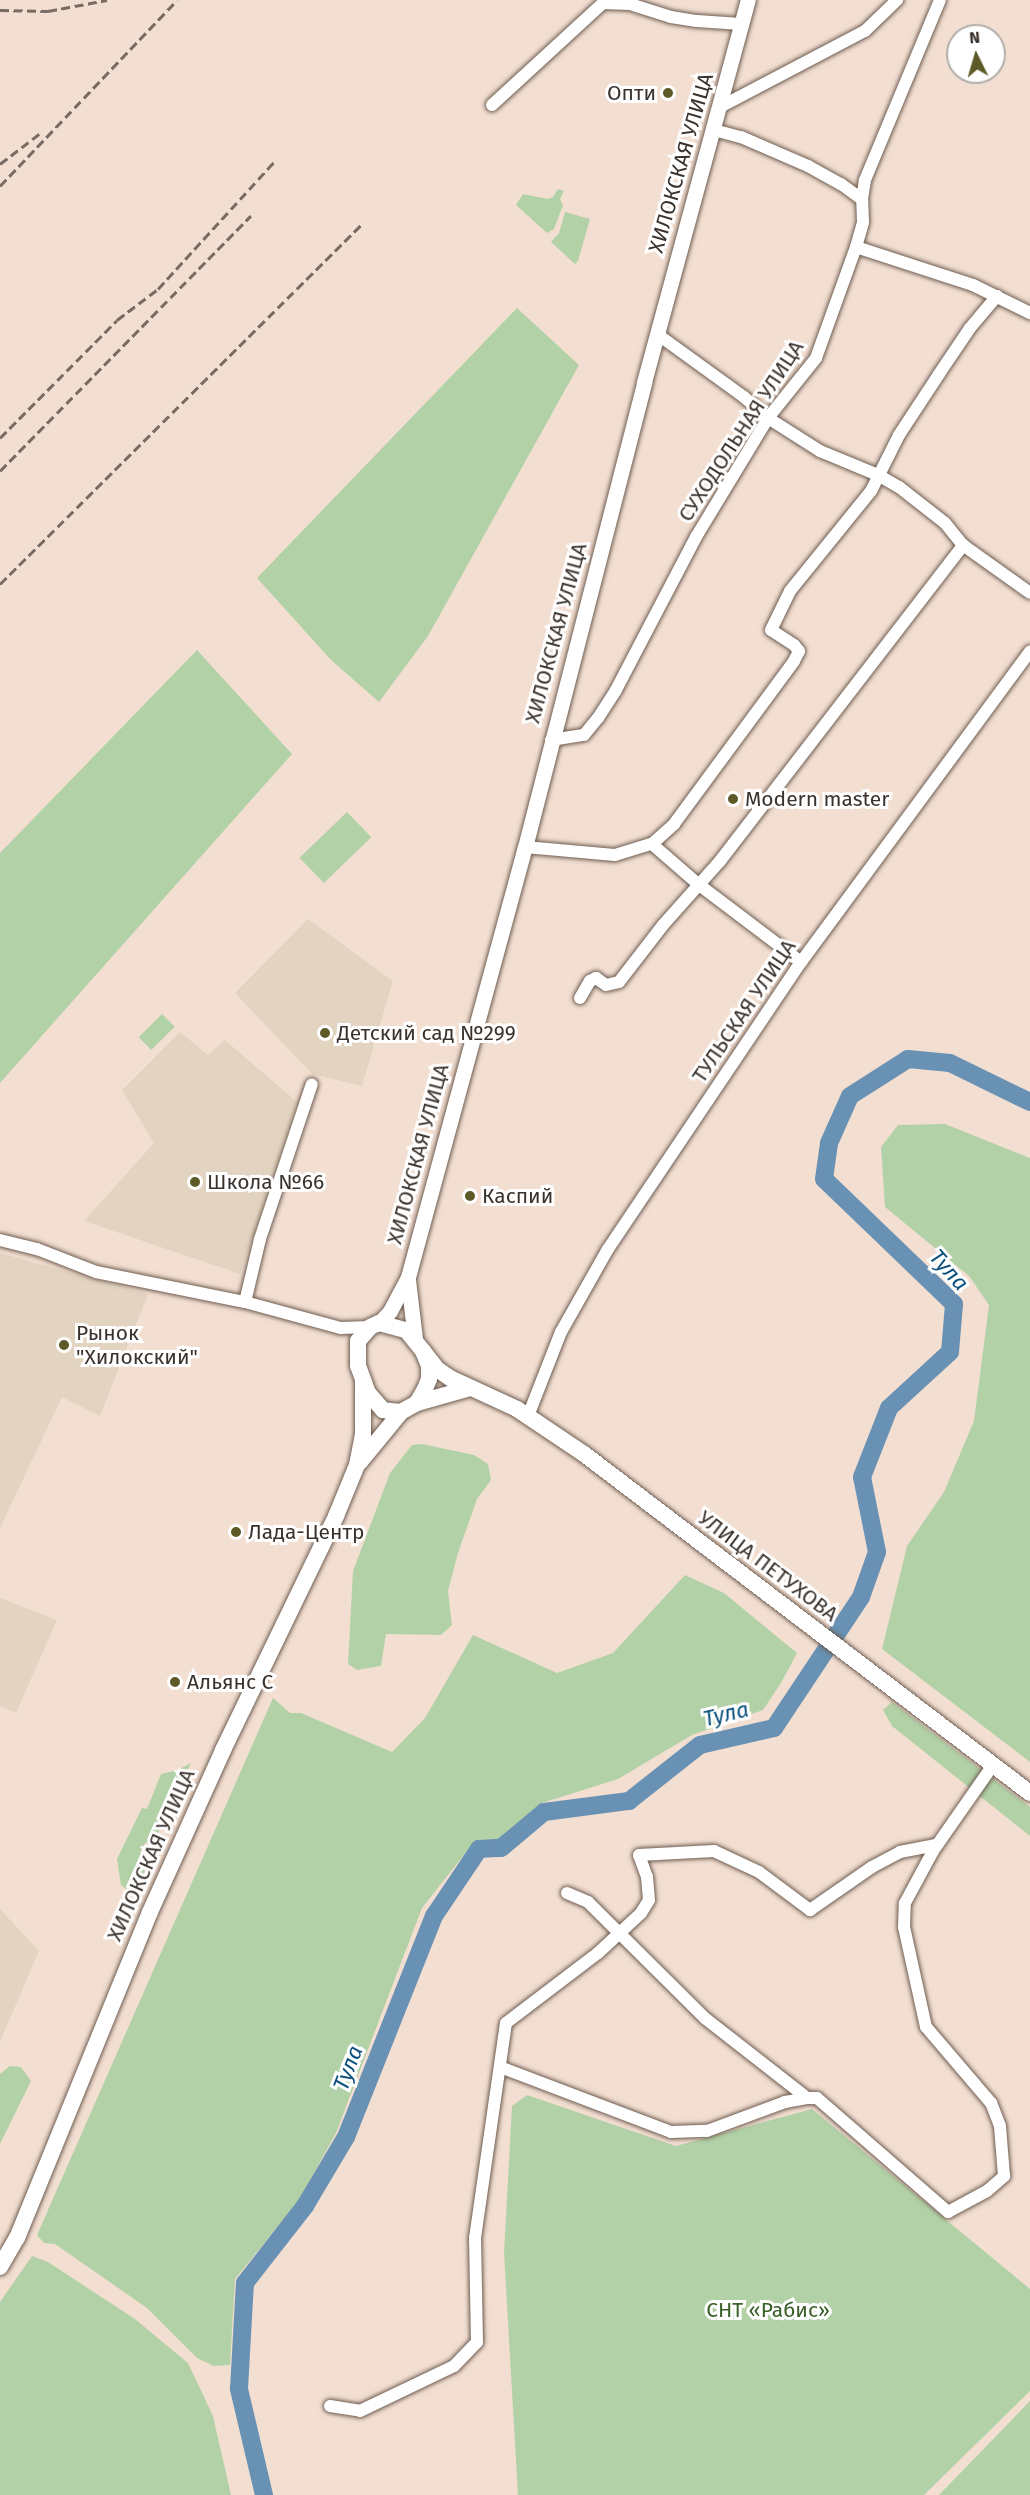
<!DOCTYPE html>
<html>
<head>
<meta charset="utf-8">
<style>
  body { margin:0 }
  #map { position:relative; width:1030px; height:2495px; overflow:hidden; background:#f3dfd2; font-family:"Fira Sans",sans-serif }
  div>[style] { position:absolute }
  [style*='--x'] { left:calc(var(--x)*1px); top:calc(var(--y)*1px); width:calc(var(--w)*1px); rotate:calc(var(--a)*1deg) }
  .commercial>* { inset:0; background:#e3d4c1 }
  .green>* { inset:0; background:#b3d1a7; transform-origin:0 0 }
  .river>* { height:18px; margin:-9px; padding:0 9px; transform-origin:9px; border-radius:9px; background:#6991b3 }
  .roads { filter:drop-shadow(0 0 2px #6e5d51) drop-shadow(0 0 2px #6e5d51) }
  .minor>* { height:12px; margin:-6px; padding:0 6px; transform-origin:6px; border-radius:6px; background:#fff }
  .major>* { height:15px; margin:-7.5px; padding:0 7.5px; transform-origin:7.5px; border-radius:7.5px; background:#fff }
  .highway>* { height:16px; margin:-8px; padding:0 8px; transform-origin:8px; border-radius:8px; background:#fff }
  .rail>* { height:3px; margin-top:-1.5px; transform-origin:0; background:repeating-linear-gradient(90deg,#776b63 0 9px,transparent 0 13.5px) }
  .dots>* { width:16px; height:16px; translate:-50% -50%; box-sizing:border-box; border:3px solid #fff; border-radius:50% }
  span { translate:-50% -50%; white-space:nowrap; text-align:center; line-height:1.15; -webkit-text-stroke:6px #fff; paint-order:stroke }
  .poi-label { font-size:21px; color:#3a322d }
  .right { translate:-100% -50%; text-align:right }
  .left { translate:0 -50%; text-align:left }
  .street-label { font-size:21px; color:#3a322d }
  .park-label { font-size:21px; color:#396027 }
  .water-label { font-size:22px; color:#0b507c; font-style:italic }
  .north { position:absolute; left:946px; top:24px; width:60px; height:60px; box-sizing:border-box; background:#fff; border:2px solid #b0adab; border-radius:50%; rotate:355deg; font-size:16px; font-weight:700; line-height:24px; text-align:center; color:#3a322d }
  .north::after { content:''; display:block; margin:auto; width:21px; height:27px; background:#5d5a27; clip-path:polygon(50% 0,100% 100%,50% 72%,0 100%) }
</style>
</head>
<body>
<div id="map">
  <div class="commercial">
    <div style="clip-path:polygon(308px 919px,393px 981px,362px 1086px,312px 1074px,235px 993px)"></div>
    <div style="clip-path:polygon(180px 1032px,208px 1055px,225px 1040px,297px 1102px,240px 1274px,84px 1221px,154px 1143px,122px 1090px)"></div>
    <div style="clip-path:polygon(0 1253px,148px 1294px,100px 1416px,62px 1397px,0 1528px)"></div>
    <div style="clip-path:polygon(0 1598px,57px 1620px,16px 1713px,0 1706px)"></div>
    <div style="clip-path:polygon(0 1909px,39px 1951px,0 2042px)"></div>
  </div>
  <div class="green">
    <div style="clip-path:polygon(558px 189px,564px 191px,560px 199px,563px 205px,554px 229px,547px 233px,516px 205px,523px 194px,548px 199px,553px 197px)"></div>
    <div style="clip-path:polygon(565px 212px,590px 219px,578px 261px,575px 264px,551px 242px,559px 233px)"></div>
    <div style="clip-path:polygon(517px 308px,579px 365px,428px 636px,379px 702px,331px 660px,257px 578px)"></div>
    <div style="clip-path:polygon(197px 650px,292px 754px,0 1083px,0 853px)"></div>
    <div style="left:347px;top:812px;width:35px;height:66px;rotate:46deg"></div>
    <div style="left:162px;top:1014px;width:18px;height:33px;rotate:45deg"></div>
    <div style="clip-path:polygon(945px 1124px,1030px 1158px,1030px 1762px,882px 1649px,907px 1546px,944px 1492px,974px 1421px,989px 1305px,969px 1276px,885px 1207px,881px 1147px,898px 1125px)"></div>
    <div style="clip-path:polygon(422px 1444px,474px 1455px,488px 1464px,491px 1480px,477px 1499px,458px 1553px,448px 1591px,452px 1625px,441px 1635px,386px 1634px,381px 1666px,357px 1670px,348px 1664px,353px 1571px,390px 1473px,412px 1445px)"></div>
    <div style="clip-path:polygon(685px 1575px,724px 1593px,797px 1653px,781px 1683px,763px 1710px,692px 1735px,618px 1779px,542px 1803px,500px 1839px,474px 1842px,422px 1908px,336px 2133px,299px 2200px,235px 2279px,230px 2365px,214px 2366px,197px 2358px,147px 2308px,55px 2244px,44px 2243px,37px 2235px,273px 1698px,290px 1713px,301px 1713px,392px 1752px,425px 1718px,473px 1635px,557px 1673px,613px 1653px)"></div>
    <div style="clip-path:polygon(892px 1702px,1030px 1807px,1030px 1836px,892px 1726px,883px 1710px)"></div>
    <div style="clip-path:polygon(191px 1763px,153px 1844px,146px 1842px,140px 1853px,149px 1861px,138px 1887px,126px 1889px,121px 1885px,117px 1859px,142px 1808px,147px 1809px,161px 1774px,178px 1770px)"></div>
    <div style="clip-path:polygon(10px 2066px,21px 2067px,31px 2081px,0 2144px,0 2074px)"></div>
    <div style="clip-path:polygon(527px 2095px,676px 2146px,812px 2109px,1030px 2289px,1030px 2391px,924px 2495px,518px 2495px,504px 2253px,512px 2106px)"></div>
    <div style="clip-path:polygon(32px 2256px,48px 2262px,135px 2319px,188px 2363px,213px 2416px,231px 2495px,0 2495px,0 2302px)"></div>
    <div style="clip-path:polygon(1030px 2401px,1030px 2495px,939px 2495px)"></div>
  </div>
  <div class="river">
    <div style="--x:264;--y:2495;--w:109;--a:-103.3"></div>
    <div style="--x:239;--y:2389;--w:106;--a:-86.8"></div>
    <div style="--x:245;--y:2283;--w:98;--a:-52.1"></div>
    <div style="--x:305;--y:2206;--w:80;--a:-59.3"></div>
    <div style="--x:346;--y:2137;--w:238;--a:-68.3"></div>
    <div style="--x:434;--y:1916;--w:81;--a:-56.1"></div>
    <div style="--x:479;--y:1849;--w:22;--a:-3"></div>
    <div style="--x:501;--y:1848;--w:56;--a:-39.9"></div>
    <div style="--x:544;--y:1812;--w:86;--a:-7.4"></div>
    <div style="--x:629;--y:1801;--w:90;--a:-38.3"></div>
    <div style="--x:700;--y:1745;--w:76;--a:-12.9"></div>
    <div style="--x:774;--y:1728;--w:157;--a:-56.4"></div>
    <div style="--x:861;--y:1597;--w:48;--a:-70.4"></div>
    <div style="--x:877;--y:1552;--w:76;--a:-101.3"></div>
    <div style="--x:862;--y:1477;--w:74;--a:-68.6"></div>
    <div style="--x:889;--y:1408;--w:83;--a:-42.6"></div>
    <div style="--x:950;--y:1352;--w:48;--a:-85.2"></div>
    <div style="--x:954;--y:1304;--w:180;--a:-136.1"></div>
    <div style="--x:824;--y:1179;--w:36;--a:-82"></div>
    <div style="--x:829;--y:1143;--w:51;--a:-65.9"></div>
    <div style="--x:850;--y:1096;--w:69;--a:-32.5"></div>
    <div style="--x:908;--y:1059;--w:42;--a:5.4"></div>
    <div style="--x:950;--y:1063;--w:89;--a:26"></div>
  </div>
  <div class="roads">
    <div class="minor">
      <div style="--x:492;--y:105;--w:151;--a:-42.6"></div>
      <div style="--x:603;--y:3;--w:27;--a:2"></div>
      <div style="--x:630;--y:4;--w:43;--a:17.6"></div>
      <div style="--x:671;--y:17;--w:26;--a:9"></div>
      <div style="--x:697;--y:21;--w:44;--a:3.9"></div>
      <div style="--x:720;--y:107;--w:164;--a:-27.7"></div>
      <div style="--x:865;--y:31;--w:45;--a:-44.1"></div>
      <div style="--x:714;--y:130;--w:28;--a:15"></div>
      <div style="--x:741;--y:137;--w:73;--a:23.4"></div>
      <div style="--x:808;--y:166;--w:38;--a:29"></div>
      <div style="--x:841;--y:184;--w:26;--a:36"></div>
      <div style="--x:856;--y:247;--w:123;--a:18"></div>
      <div style="--x:973;--y:285;--w:64;--a:26.2"></div>
      <div style="--x:657;--y:334;--w:107;--a:35.9"></div>
      <div style="--x:744;--y:397;--w:32;--a:41"></div>
      <div style="--x:768;--y:418;--w:62;--a:32.4"></div>
      <div style="--x:820;--y:451;--w:63;--a:22.5"></div>
      <div style="--x:878;--y:475;--w:24;--a:30"></div>
      <div style="--x:899;--y:487;--w:58;--a:38"></div>
      <div style="--x:945;--y:523;--w:28;--a:51"></div>
      <div style="--x:963;--y:545;--w:82;--a:35.6"></div>
      <div style="--x:551;--y:740;--w:33;--a:-9"></div>
      <div style="--x:584;--y:735;--w:22;--a:-51"></div>
      <div style="--x:598;--y:718;--w:33;--a:-57"></div>
      <div style="--x:616;--y:690;--w:173;--a:-62.4"></div>
      <div style="--x:696;--y:537;--w:139;--a:-58.8"></div>
      <div style="--x:768;--y:418;--w:77;--a:-51.3"></div>
      <div style="--x:816;--y:358;--w:118;--a:-70.2"></div>
      <div style="--x:856;--y:247;--w:26;--a:-74"></div>
      <div style="--x:863;--y:222;--w:23;--a:-92"></div>
      <div style="--x:862;--y:199;--w:19;--a:-81"></div>
      <div style="--x:865;--y:180;--w:195;--a:-67.4"></div>
      <div style="--x:652;--y:844;--w:30;--a:-42"></div>
      <div style="--x:674;--y:824;--w:202;--a:-53.6"></div>
      <div style="--x:794;--y:661;--w:11;--a:-63"></div>
      <div style="--x:799;--y:651;--w:8;--a:-130"></div>
      <div style="--x:794;--y:645;--w:27;--a:-147"></div>
      <div style="--x:771;--y:630;--w:43;--a:-64"></div>
      <div style="--x:790;--y:591;--w:129;--a:-51"></div>
      <div style="--x:871;--y:491;--w:63;--a:-63.4"></div>
      <div style="--x:899;--y:435;--w:73;--a:-56.7"></div>
      <div style="--x:939;--y:374;--w:55;--a:-56"></div>
      <div style="--x:970;--y:328;--w:42;--a:-49.8"></div>
      <div style="--x:525;--y:847;--w:90;--a:5.1"></div>
      <div style="--x:615;--y:855;--w:39;--a:-17"></div>
      <div style="--x:652;--y:844;--w:61;--a:41"></div>
      <div style="--x:698;--y:884;--w:129;--a:37.1"></div>
      <div style="--x:580;--y:998;--w:20;--a:-60"></div>
      <div style="--x:590;--y:981;--w:7;--a:-27"></div>
      <div style="--x:596;--y:978;--w:12;--a:35"></div>
      <div style="--x:606;--y:985;--w:13;--a:-13"></div>
      <div style="--x:619;--y:982;--w:72;--a:-52.3"></div>
      <div style="--x:663;--y:925;--w:86;--a:-48.3"></div>
      <div style="--x:720;--y:861;--w:399;--a:-52.4"></div>
      <div style="--x:0;--y:1240;--w:38;--a:14"></div>
      <div style="--x:37;--y:1249;--w:63;--a:21.3"></div>
      <div style="--x:96;--y:1272;--w:152;--a:11.4"></div>
      <div style="--x:245;--y:1302;--w:99;--a:15.2"></div>
      <div style="--x:341;--y:1328;--w:29;--a:-2"></div>
      <div style="--x:245;--y:1302;--w:65;--a:-76.6"></div>
      <div style="--x:260;--y:1239;--w:163;--a:-71.5"></div>
      <div style="--x:528;--y:1416;--w:90;--a:-68.6"></div>
      <div style="--x:561;--y:1332;--w:95;--a:-60.5"></div>
      <div style="--x:608;--y:1249;--w:346;--a:-56.1"></div>
      <div style="--x:801;--y:962;--w:386;--a:-53.6"></div>
      <div style="--x:567;--y:1893;--w:23;--a:23"></div>
      <div style="--x:588;--y:1902;--w:166;--a:44.8"></div>
      <div style="--x:706;--y:2019;--w:128;--a:38"></div>
      <div style="--x:807;--y:2098;--w:10;--a:0"></div>
      <div style="--x:817;--y:2098;--w:174;--a:41"></div>
      <div style="--x:948;--y:2212;--w:44;--a:-28.3"></div>
      <div style="--x:987;--y:2191;--w:23;--a:-41"></div>
      <div style="--x:1004;--y:2176;--w:50;--a:-94.6"></div>
      <div style="--x:1000;--y:2126;--w:25;--a:-111"></div>
      <div style="--x:991;--y:2103;--w:100;--a:-130.5"></div>
      <div style="--x:926;--y:2027;--w:102;--a:-102.4"></div>
      <div style="--x:904;--y:1927;--w:24;--a:-88"></div>
      <div style="--x:905;--y:1903;--w:59;--a:-61.7"></div>
      <div style="--x:933;--y:1851;--w:105;--a:-55.1"></div>
      <div style="--x:500;--y:2067;--w:183;--a:20.8"></div>
      <div style="--x:671;--y:2132;--w:36;--a:-2"></div>
      <div style="--x:707;--y:2131;--w:83;--a:-20.4"></div>
      <div style="--x:785;--y:2102;--w:22;--a:-10"></div>
      <div style="--x:330;--y:2406;--w:30;--a:9"></div>
      <div style="--x:360;--y:2411;--w:104;--a:-25.6"></div>
      <div style="--x:454;--y:2366;--w:33;--a:-46"></div>
      <div style="--x:477;--y:2342;--w:104;--a:-91.1"></div>
      <div style="--x:475;--y:2238;--w:217;--a:-81.8"></div>
      <div style="--x:506;--y:2023;--w:116;--a:-37.3"></div>
      <div style="--x:598;--y:1953;--w:59;--a:-42.9"></div>
      <div style="--x:641;--y:1913;--w:15;--a:-58"></div>
      <div style="--x:649;--y:1900;--w:23;--a:-95"></div>
      <div style="--x:647;--y:1877;--w:23;--a:-110"></div>
      <div style="--x:639;--y:1855;--w:75;--a:-3.1"></div>
      <div style="--x:714;--y:1851;--w:50;--a:25"></div>
      <div style="--x:759;--y:1872;--w:64;--a:36.7"></div>
      <div style="--x:810;--y:1910;--w:75;--a:-34.7"></div>
      <div style="--x:872;--y:1867;--w:32;--a:-28"></div>
      <div style="--x:900;--y:1852;--w:38;--a:-11"></div>
    </div>
    <div class="major">
      <div style="--x:408;--y:1280;--w:59;--a:83.2"></div>
      <div style="--x:379;--y:1323;--w:16;--a:-47"></div>
      <div style="--x:390;--y:1311;--w:38;--a:-62"></div>
      <div style="--x:408;--y:1277;--w:446;--a:-74.8"></div>
      <div style="--x:525;--y:847;--w:480;--a:-75.6"></div>
      <div style="--x:644;--y:382;--w:396;--a:-74.8"></div>
    </div>
    <div class="highway">
      <div style="--x:379;--y:1323;--w:28;--a:15"></div>
      <div style="--x:406;--y:1330;--w:27;--a:51"></div>
      <div style="--x:423;--y:1351;--w:16;--a:68"></div>
      <div style="--x:429;--y:1366;--w:13;--a:90"></div>
      <div style="--x:429;--y:1379;--w:11;--a:112"></div>
      <div style="--x:425;--y:1389;--w:16;--a:120"></div>
      <div style="--x:417;--y:1403;--w:18;--a:151"></div>
      <div style="--x:401;--y:1412;--w:18;--a:-174"></div>
      <div style="--x:383;--y:1410;--w:23;--a:-131"></div>
      <div style="--x:368;--y:1393;--w:29;--a:-110"></div>
      <div style="--x:358;--y:1366;--w:25;--a:-90"></div>
      <div style="--x:358;--y:1341;--w:18;--a:-49"></div>
      <div style="--x:370;--y:1327;--w:10;--a:-24"></div>
      <div style="--x:423;--y:1351;--w:23;--a:52"></div>
      <div style="--x:437;--y:1369;--w:16;--a:35"></div>
      <div style="--x:450;--y:1378;--w:74;--a:24.8"></div>
      <div style="--x:517;--y:1409;--w:81;--a:33.9"></div>
      <div style="--x:584;--y:1454;--w:560;--a:37.24"></div>
      <div style="--x:417;--y:1403;--w:55;--a:-15.8"></div>
      <div style="--x:360;--y:1462;--w:65;--a:-50.6"></div>
      <div style="--x:0;--y:2267;--w:34;--a:-60"></div>
      <div style="--x:17;--y:2238;--w:352;--a:-67.8"></div>
      <div style="--x:150;--y:1912;--w:178;--a:-65.7"></div>
      <div style="--x:223;--y:1750;--w:260;--a:-64.2"></div>
      <div style="--x:336;--y:1516;--w:55;--a:-67.6"></div>
      <div style="--x:357;--y:1465;--w:31;--a:-79"></div>
      <div style="--x:363;--y:1435;--w:53;--a:-90"></div>
    </div>
  </div>
  <div class="rail">
    <div style="--x:0;--y:10;--w:48;--a:1.2"></div>
    <div style="--x:48;--y:11;--w:60;--a:-10.6"></div>
    <div style="--x:0;--y:164;--w:54;--a:-37.5"></div>
    <div style="--x:0;--y:186;--w:257;--a:-46.4"></div>
    <div style="--x:0;--y:438;--w:166;--a:-45.2"></div>
    <div style="--x:117;--y:320;--w:51;--a:-37.1"></div>
    <div style="--x:158;--y:289;--w:173;--a:-47.6"></div>
    <div style="--x:0;--y:471;--w:358;--a:-45.5"></div>
    <div style="--x:0;--y:584;--w:511;--a:-44.84"></div>
  </div>
  <div class="dots">
    <div style="left:668px;top:93px;background:#5d5a27"></div>
    <div style="left:733px;top:799px;background:#5d5a27"></div>
    <div style="left:325px;top:1033px;background:#5d5a27"></div>
    <div style="left:195px;top:1182px;background:#5d5a27"></div>
    <div style="left:470px;top:1196px;background:#5d5a27"></div>
    <div style="left:64px;top:1345px;background:#5d5a27"></div>
    <div style="left:236px;top:1532px;background:#5d5a27"></div>
    <div style="left:175px;top:1682px;background:#5d5a27"></div>
  </div>
  <div class="poi-label">
    <span class="right" style="left:656px;top:93px">Опти</span>
    <span class="left" style="left:745px;top:799px">Modern master</span>
    <span class="left" style="left:337px;top:1033px">Детский сад №299</span>
    <span class="left" style="left:207px;top:1182px">Школа №66</span>
    <span class="left" style="left:482px;top:1196px">Каспий</span>
    <span class="left" style="left:76px;top:1345px">Рынок<br>"Хилокский"</span>
    <span class="left" style="left:248px;top:1532px">Лада-Центр</span>
    <span class="left" style="left:187px;top:1682px">Альянс С</span>
  </div>
  <div class="street-label">
    <span style="left:681px;top:163px;rotate:-74deg">ХИЛОКСКАЯ УЛИЦА</span>
    <span style="left:741px;top:431px;rotate:-57deg">СУХОДОЛЬНАЯ УЛИЦА</span>
    <span style="left:556px;top:633px;rotate:-75deg">ХИЛОКСКАЯ УЛИЦА</span>
    <span style="left:744px;top:1011px;rotate:-56deg">ТУЛЬСКАЯ УЛИЦА</span>
    <span style="left:418px;top:1154px;rotate:-75deg">ХИЛОКСКАЯ УЛИЦА</span>
    <span style="left:768px;top:1566px;rotate:37deg">УЛИЦА ПЕТУХОВА</span>
    <span style="left:151px;top:1855px;rotate:-66deg">ХИЛОКСКАЯ УЛИЦА</span>
  </div>
  <div class="park-label">
    <span style="left:768px;top:2310px">СНТ «Рабис»</span>
  </div>
  <div class="water-label">
    <span style="left:949px;top:1270px;rotate:48deg">Тула</span>
    <span style="left:726px;top:1714px;rotate:-13deg">Тула</span>
    <span style="left:348px;top:2068px;rotate:-69deg">Тула</span>
  </div>
  <div class="north">N</div>
</div>
</body>
</html>
